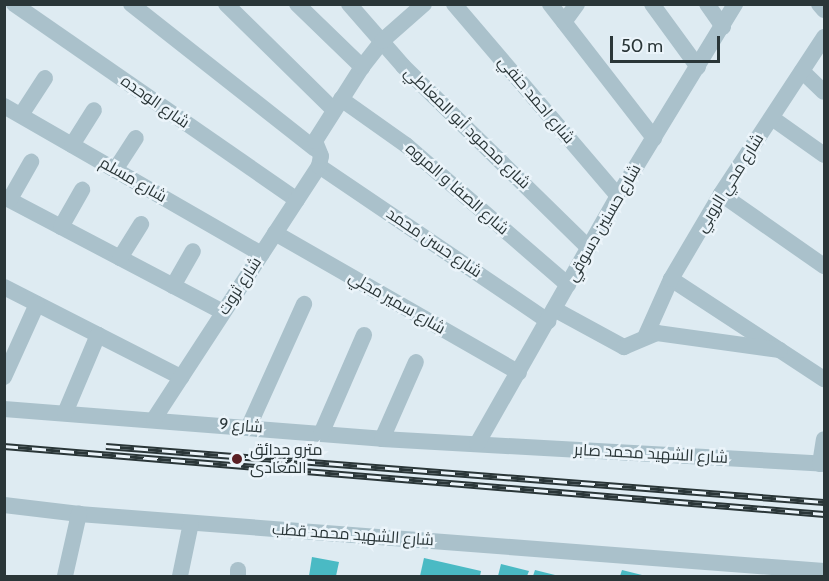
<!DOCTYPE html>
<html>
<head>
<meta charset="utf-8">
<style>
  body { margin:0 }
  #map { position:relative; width:829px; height:581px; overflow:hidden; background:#deebf2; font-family:Cabin,Cairo,sans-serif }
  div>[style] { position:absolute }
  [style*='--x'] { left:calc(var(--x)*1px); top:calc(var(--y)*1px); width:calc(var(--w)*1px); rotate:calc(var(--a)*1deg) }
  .building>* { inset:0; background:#4abac4 }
  .minor>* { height:16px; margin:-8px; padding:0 8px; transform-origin:8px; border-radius:8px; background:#aac1cb }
  .rail>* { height:7px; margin-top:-3.5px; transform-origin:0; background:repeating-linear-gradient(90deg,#ebf4fa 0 14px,#2a3638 0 28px); box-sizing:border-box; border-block:2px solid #2a3638 }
  .dots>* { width:16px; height:16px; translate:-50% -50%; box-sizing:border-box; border:3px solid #ebf4fa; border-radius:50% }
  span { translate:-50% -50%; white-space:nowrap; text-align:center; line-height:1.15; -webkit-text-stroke:5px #ebf4fa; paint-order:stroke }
  .street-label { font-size:16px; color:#2a3638 }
  .poi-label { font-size:16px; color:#2a3638 }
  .left { translate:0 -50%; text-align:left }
  .frame { position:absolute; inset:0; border:6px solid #2a3638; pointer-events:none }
  .scale { position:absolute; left:610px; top:36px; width:110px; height:27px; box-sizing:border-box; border:3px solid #2a3638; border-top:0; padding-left:8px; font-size:18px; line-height:21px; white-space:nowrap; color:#2a3638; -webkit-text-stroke:4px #ebf4fa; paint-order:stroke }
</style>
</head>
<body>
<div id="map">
  <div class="building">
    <div style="clip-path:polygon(312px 557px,339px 562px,336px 576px,309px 576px)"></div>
    <div style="clip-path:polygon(424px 558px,481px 571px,480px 576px,420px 576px)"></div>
    <div style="clip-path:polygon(501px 564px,529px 571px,527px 576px,498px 576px)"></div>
    <div style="clip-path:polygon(535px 570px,559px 576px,533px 576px)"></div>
    <div style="clip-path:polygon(622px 570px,646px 576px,620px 576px)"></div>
  </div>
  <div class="minor">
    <div style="--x:14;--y:4;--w:344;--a:34.7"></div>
    <div style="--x:131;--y:4;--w:234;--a:38.2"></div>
    <div style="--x:226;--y:4;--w:151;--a:44.5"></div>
    <div style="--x:297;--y:4;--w:91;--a:44.1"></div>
    <div style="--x:349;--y:4;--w:82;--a:48.9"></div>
    <div style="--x:403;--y:66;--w:260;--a:44.4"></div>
    <div style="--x:454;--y:4;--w:253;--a:49.5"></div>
    <div style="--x:550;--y:4;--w:170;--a:52.2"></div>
    <div style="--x:652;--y:4;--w:78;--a:53.9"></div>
    <div style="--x:707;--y:4;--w:28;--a:55"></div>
    <div style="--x:819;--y:4;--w:8;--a:50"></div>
    <div style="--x:564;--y:22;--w:22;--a:-54"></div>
    <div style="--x:802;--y:71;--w:30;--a:44"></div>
    <div style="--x:341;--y:99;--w:80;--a:35.3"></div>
    <div style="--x:406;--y:145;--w:214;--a:40.8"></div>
    <div style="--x:4;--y:106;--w:297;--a:29.9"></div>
    <div style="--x:21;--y:115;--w:44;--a:-57"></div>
    <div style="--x:772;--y:118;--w:64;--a:35.4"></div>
    <div style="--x:72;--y:145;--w:41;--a:-57.8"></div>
    <div style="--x:319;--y:166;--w:277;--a:34.1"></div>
    <div style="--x:115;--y:170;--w:38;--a:-57"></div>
    <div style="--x:721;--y:194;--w:126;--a:35"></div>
    <div style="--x:4;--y:197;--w:247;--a:27.7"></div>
    <div style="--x:10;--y:199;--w:43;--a:-60.4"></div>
    <div style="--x:61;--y:227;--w:43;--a:-60.4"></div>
    <div style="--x:275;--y:233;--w:281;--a:29.8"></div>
    <div style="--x:120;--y:258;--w:40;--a:-58"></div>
    <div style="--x:671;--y:279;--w:183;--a:33.2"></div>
    <div style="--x:173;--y:286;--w:40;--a:-60.3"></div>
    <div style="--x:4;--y:287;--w:199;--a:27"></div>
    <div style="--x:554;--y:309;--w:80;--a:28.5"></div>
    <div style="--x:624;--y:347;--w:36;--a:-23"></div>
    <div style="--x:657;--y:333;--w:124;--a:7.9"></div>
    <div style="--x:646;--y:335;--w:61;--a:-65.9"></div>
    <div style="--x:671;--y:279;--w:99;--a:-59.5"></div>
    <div style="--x:721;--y:194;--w:188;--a:-56.7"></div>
    <div style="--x:4;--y:377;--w:80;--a:-65.7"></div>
    <div style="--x:4;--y:409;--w:379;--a:4.5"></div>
    <div style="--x:382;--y:439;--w:443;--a:3.2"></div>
    <div style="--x:65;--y:413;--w:85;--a:-67.1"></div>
    <div style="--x:154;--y:419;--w:302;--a:-56.9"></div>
    <div style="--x:319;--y:166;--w:10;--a:-79"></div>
    <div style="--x:321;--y:156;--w:16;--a:-112"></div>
    <div style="--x:315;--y:141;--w:88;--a:-57.6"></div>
    <div style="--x:362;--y:67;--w:33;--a:-52"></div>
    <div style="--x:382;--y:41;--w:56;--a:-41.4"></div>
    <div style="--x:249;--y:426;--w:134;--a:-65.7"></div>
    <div style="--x:321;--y:434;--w:108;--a:-66.5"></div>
    <div style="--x:382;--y:439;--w:84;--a:-66.2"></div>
    <div style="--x:477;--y:444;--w:285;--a:-60.4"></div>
    <div style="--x:618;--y:196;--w:225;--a:-58.6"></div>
    <div style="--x:820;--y:464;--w:25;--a:-81"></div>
    <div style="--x:4;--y:505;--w:76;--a:6.8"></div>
    <div style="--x:79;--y:514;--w:747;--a:4.38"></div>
    <div style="--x:65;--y:576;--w:64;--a:-77.3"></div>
    <div style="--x:180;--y:576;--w:54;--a:-78.3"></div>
    <div style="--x:238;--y:576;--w:6;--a:-90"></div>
  </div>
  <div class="rail">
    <div style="--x:4;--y:446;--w:823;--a:4.74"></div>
    <div style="--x:106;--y:446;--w:720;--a:4.46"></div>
  </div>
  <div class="dots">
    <div style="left:237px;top:459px;background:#5a1f24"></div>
  </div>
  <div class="street-label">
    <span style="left:536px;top:100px;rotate:50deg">شارع احمد حنفي</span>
    <span style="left:155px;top:102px;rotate:35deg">شارع الوحده</span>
    <span style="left:467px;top:128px;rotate:44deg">شارع محمود أبو المعاطي</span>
    <span style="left:133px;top:180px;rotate:30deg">شارع مسلم</span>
    <span style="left:730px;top:183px;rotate:-58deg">شارع محي الروبي</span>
    <span style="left:457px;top:189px;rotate:41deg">شارع الصفا و المروه</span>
    <span style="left:604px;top:223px;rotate:-60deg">شارع حسنين دسوقي</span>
    <span style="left:434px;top:243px;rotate:34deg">شارع حسن محمد</span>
    <span style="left:240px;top:286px;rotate:-57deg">شارع ثروت</span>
    <span style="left:397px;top:303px;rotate:30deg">شارع سمير مجلي</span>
    <span style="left:241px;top:426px;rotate:5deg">شارع 9</span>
    <span style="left:651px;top:454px;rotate:3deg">شارع الشهيد محمد صابر</span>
    <span style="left:353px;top:535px;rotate:4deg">شارع الشهيد محمد قطب</span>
  </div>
  <div class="poi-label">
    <span class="left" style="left:250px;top:459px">مترو حدائق<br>المعادى</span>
  </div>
  <div class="frame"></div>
  <div class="scale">50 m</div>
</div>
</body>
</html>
